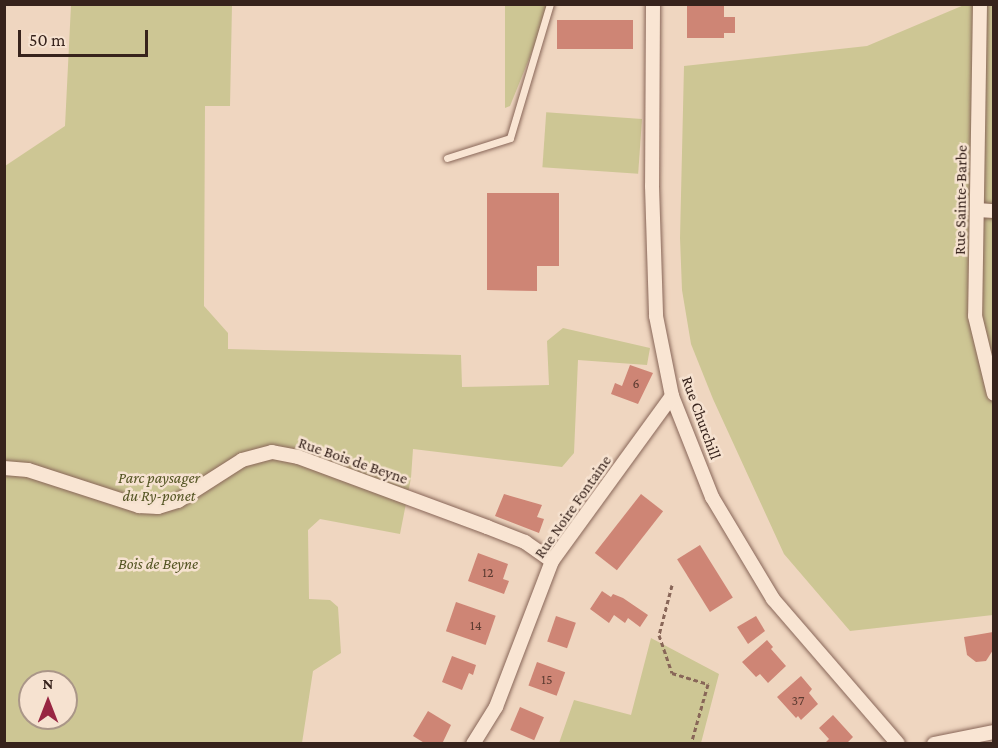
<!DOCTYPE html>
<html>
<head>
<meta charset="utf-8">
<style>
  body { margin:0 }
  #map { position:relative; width:998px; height:748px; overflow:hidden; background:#efd6c0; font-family:"Crimson Pro",serif }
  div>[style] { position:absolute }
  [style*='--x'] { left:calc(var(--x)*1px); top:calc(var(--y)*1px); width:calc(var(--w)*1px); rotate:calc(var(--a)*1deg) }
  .green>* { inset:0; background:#cdc694; transform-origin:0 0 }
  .building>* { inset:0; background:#ce8575; transform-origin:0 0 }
  .path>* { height:3px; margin-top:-1.5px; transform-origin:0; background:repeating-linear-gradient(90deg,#886658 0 4.5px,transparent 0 7.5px) }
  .roads { filter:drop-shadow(0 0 2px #886658) drop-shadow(0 0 2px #886658) }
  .service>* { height:7px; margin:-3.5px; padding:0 3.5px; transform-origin:3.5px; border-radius:3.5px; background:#f9e5d3 }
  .minor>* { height:14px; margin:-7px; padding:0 7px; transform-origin:7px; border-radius:7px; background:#f9e5d3 }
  span { translate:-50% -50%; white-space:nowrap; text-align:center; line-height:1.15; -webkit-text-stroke:5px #f6e2d0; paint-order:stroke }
  .number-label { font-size:14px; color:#5d3c32 }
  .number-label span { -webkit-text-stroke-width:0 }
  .street-label { font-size:16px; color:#37231c }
  .park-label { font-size:16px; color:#535422; font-style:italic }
  .frame { position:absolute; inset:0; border:6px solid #37231c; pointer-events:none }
  .north { position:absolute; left:18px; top:670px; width:60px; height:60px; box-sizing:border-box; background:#f6e2d0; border:2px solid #aa9688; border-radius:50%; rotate:0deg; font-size:16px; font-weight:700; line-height:24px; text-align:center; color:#37231c }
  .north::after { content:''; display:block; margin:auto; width:21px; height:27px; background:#982642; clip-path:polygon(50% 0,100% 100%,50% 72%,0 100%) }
  .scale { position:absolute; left:18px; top:30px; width:130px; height:27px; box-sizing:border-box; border:3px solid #37231c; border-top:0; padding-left:8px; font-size:18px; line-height:21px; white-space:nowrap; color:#37231c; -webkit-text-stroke:4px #f6e2d0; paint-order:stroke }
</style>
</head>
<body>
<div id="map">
  <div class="green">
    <div style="clip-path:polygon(evenodd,71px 5px,232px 5px,230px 106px,205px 106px,204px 306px,228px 333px,228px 349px,461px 355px,462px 387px,549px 385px,547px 341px,563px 328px,650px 348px,647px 365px,578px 360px,574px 453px,562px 467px,413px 449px,411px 478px,400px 534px,320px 519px,308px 530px,309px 599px,330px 600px,338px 607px,341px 653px,313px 671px,302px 743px,5px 744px,5px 166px,65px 126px,71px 5px,30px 682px,66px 682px,66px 718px,30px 718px,30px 682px)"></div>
    <div style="clip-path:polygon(505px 5px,551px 5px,510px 106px,505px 108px)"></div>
    <div style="clip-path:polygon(964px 5px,993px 5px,993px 615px,850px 631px,784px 554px,713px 399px,691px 344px,682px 290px,680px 238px,684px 66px,867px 46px)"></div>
    <div style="left:642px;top:119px;width:55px;height:96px;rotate:94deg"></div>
    <div style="clip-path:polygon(651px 638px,719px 674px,701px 743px,559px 743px,574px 700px,631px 715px)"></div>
  </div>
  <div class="building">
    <div style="clip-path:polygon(687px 4px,724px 4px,724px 17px,735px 17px,735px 33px,724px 33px,724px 38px,687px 38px)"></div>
    <div style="left:557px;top:20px;width:76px;height:29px"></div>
    <div style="clip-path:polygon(487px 193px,559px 193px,559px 266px,537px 266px,537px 291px,487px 290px)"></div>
    <div style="clip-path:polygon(630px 365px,653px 373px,638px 404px,611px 394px,615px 383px,622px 386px)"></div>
    <div style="clip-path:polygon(504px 494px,542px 505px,537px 517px,544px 519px,539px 533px,495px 516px)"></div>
    <div style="left:641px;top:494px;width:28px;height:75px;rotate:38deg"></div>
    <div style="left:700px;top:545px;width:62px;height:27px;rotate:58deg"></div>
    <div style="clip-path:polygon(478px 553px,508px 564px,503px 579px,509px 581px,504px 594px,468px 581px)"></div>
    <div style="clip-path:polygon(602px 591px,611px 597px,613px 594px,623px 598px,648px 615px,640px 627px,628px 618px,625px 623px,614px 615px,609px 623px,590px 609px)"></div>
    <div style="left:456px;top:602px;width:42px;height:31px;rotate:19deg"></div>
    <div style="left:556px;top:616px;width:21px;height:27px;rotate:19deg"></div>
    <div style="clip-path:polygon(756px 616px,765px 631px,748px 644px,737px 627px)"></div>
    <div style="clip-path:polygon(993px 632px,993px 650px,986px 661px,976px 662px,967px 655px,964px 637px)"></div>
    <div style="clip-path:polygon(767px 640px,773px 647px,771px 649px,786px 666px,768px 683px,760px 674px,756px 677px,742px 662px)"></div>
    <div style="clip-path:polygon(452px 656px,476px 665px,473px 675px,469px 673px,462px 690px,442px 682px)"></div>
    <div style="left:537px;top:662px;width:30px;height:25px;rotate:20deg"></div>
    <div style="clip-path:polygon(801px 676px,812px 689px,809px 693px,818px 704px,801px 720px,798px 716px,796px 718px,777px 697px)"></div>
    <div style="left:520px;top:707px;width:26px;height:25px;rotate:23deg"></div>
    <div style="clip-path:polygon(428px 711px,451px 725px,442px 744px,426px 744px,413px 736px)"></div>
    <div style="clip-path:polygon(833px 715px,853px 737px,846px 744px,824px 744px,829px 739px,819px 728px)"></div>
  </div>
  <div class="path">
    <div style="--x:672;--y:585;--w:52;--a:104.6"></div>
    <div style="--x:659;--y:635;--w:40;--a:71.1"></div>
    <div style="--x:672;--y:673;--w:38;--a:17"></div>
    <div style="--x:708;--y:684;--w:62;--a:105.8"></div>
  </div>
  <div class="roads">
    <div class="service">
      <div style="--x:447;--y:158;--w:66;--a:-17.6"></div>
      <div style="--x:510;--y:138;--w:140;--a:-73.4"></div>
    </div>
    <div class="minor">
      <div style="--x:653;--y:4;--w:182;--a:90.3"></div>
      <div style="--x:652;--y:186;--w:130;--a:88.2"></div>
      <div style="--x:656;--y:316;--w:82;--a:78.7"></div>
      <div style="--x:672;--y:396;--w:109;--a:68.4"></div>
      <div style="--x:712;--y:497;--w:119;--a:59.1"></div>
      <div style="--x:773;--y:599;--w:191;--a:49.2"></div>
      <div style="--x:980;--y:4;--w:312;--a:90.9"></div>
      <div style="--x:975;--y:316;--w:80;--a:76.3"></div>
      <div style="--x:978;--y:210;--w:16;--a:4"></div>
      <div style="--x:4;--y:468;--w:24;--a:5"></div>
      <div style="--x:28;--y:470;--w:117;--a:18"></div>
      <div style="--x:139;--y:506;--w:19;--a:3"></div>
      <div style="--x:158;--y:507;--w:21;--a:-17"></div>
      <div style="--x:178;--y:501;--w:76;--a:-32.6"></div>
      <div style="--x:242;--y:460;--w:31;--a:-15"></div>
      <div style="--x:272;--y:452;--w:26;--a:11"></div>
      <div style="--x:298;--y:457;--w:202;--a:20.3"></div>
      <div style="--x:487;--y:527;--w:41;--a:21.5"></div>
      <div style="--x:525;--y:542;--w:33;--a:35"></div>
      <div style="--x:473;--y:744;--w:44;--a:-58.1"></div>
      <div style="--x:496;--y:707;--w:156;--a:-69"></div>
      <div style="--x:552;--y:561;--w:204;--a:-54"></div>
      <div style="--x:934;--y:744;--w:61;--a:-11.3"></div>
    </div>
  </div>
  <div class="number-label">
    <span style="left:636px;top:383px">6</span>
    <span style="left:488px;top:572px">12</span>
    <span style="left:476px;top:625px">14</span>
    <span style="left:547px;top:679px">15</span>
    <span style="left:798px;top:700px">37</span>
  </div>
  <div class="street-label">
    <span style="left:961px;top:200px;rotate:-89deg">Rue Sainte-Barbe</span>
    <span style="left:701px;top:418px;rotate:70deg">Rue Churchill</span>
    <span style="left:353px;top:461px;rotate:19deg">Rue Bois de Beyne</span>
    <span style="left:573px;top:507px;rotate:-55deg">Rue Noire Fontaine</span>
  </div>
  <div class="park-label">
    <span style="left:159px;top:487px">Parc paysager<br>du Ry-ponet</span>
    <span style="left:158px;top:564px">Bois de Beyne</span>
  </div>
  <div class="frame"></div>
  <div class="north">N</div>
  <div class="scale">50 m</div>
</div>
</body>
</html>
